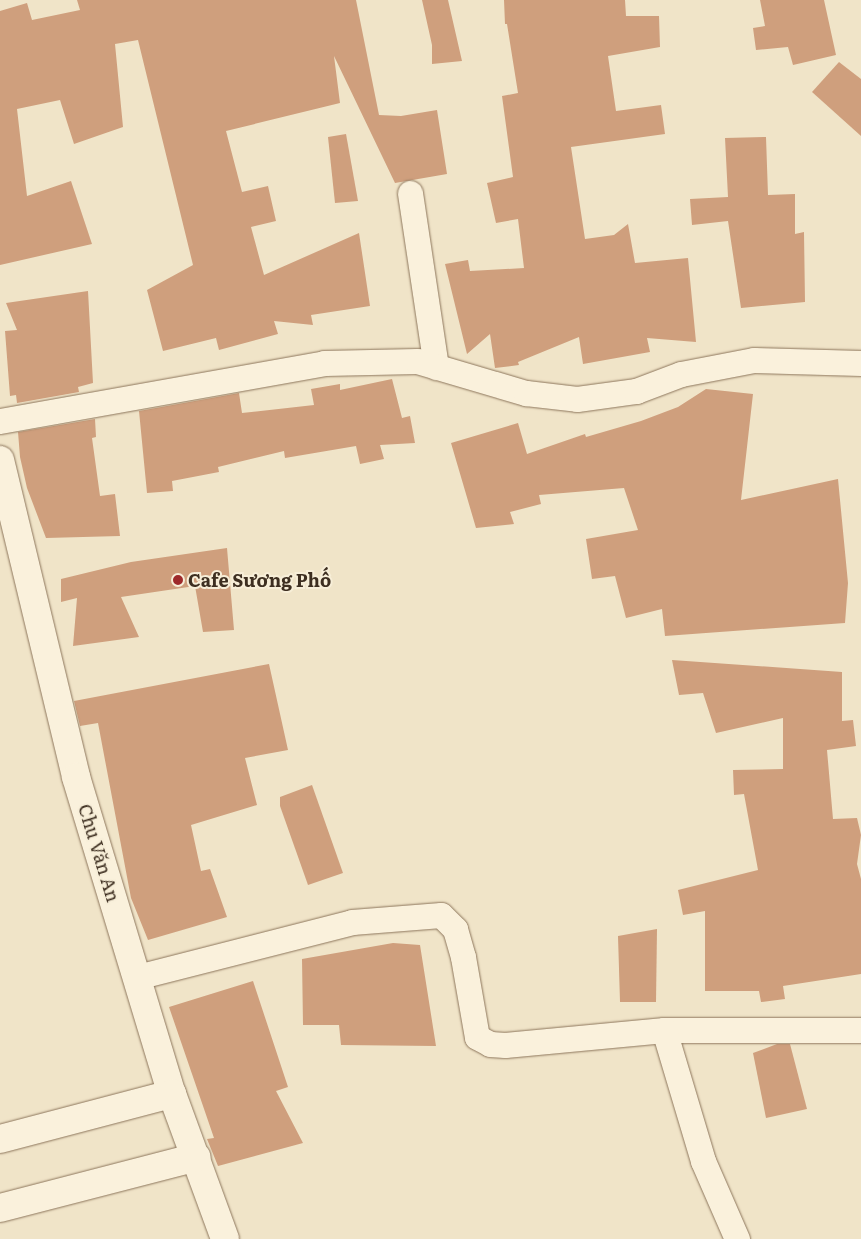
<!DOCTYPE html>
<html>
<head>
<meta charset="utf-8">
<style>
  body { margin:0 }
  #map { position:relative; width:861px; height:1239px; overflow:hidden; background:#f0e4c8; font-family:Literata,serif }
  div>[style] { position:absolute }
  [style*='--x'] { left:calc(var(--x)*1px); top:calc(var(--y)*1px); width:calc(var(--w)*1px); rotate:calc(var(--a)*1deg) }
  .building>* { inset:0; background:#cf9f7d }
  .roads { filter:drop-shadow(0 0 1px #8d765c) drop-shadow(0 0 1px #8d765c) }
  .street>* { height:25px; margin:-12.5px; padding:0 12.5px; transform-origin:12.5px; border-radius:12.5px; background:#faf1dc }
  .secondary>* { height:28px; margin:-14px; padding:0 14px; transform-origin:14px; border-radius:14px; background:#faf1dc }
  .dots>* { width:14px; height:14px; translate:-50% -50%; box-sizing:border-box; border:2px solid #f7eed8; border-radius:50% }
  span { translate:-50% -50%; white-space:nowrap; text-align:center; line-height:1.15; -webkit-text-stroke:4px #f7eed8; paint-order:stroke }
  .poi-label { font-size:18px; color:#3d2e20; font-weight:700 }
  .left { translate:0 -50%; text-align:left }
  .street-label { font-size:18px; color:#3d2e20 }
</style>
</head>
<body>
<div id="map">
  <div class="building">
    <div style="clip-path:polygon(77px 0,356px 0,379px 115px,401px 116px,437px 110px,447px 174px,395px 183px,334px 56px,340px 103px,226px 131px,242px 192px,268px 186px,276px 221px,251px 227px,264px 275px,359px 233px,370px 306px,311px 315px,313px 325px,274px 321px,278px 334px,219px 350px,216px 338px,163px 351px,147px 290px,193px 265px,138px 40px,115px 44px,123px 127px,74px 144px,60px 100px,17px 109px,27px 196px,71px 181px,92px 244px,0 265px,0 11px,27px 3px,32px 20px,80px 10px)"></div>
    <div style="clip-path:polygon(422px 0,448px 0,462px 61px,432px 64px,432px 45px)"></div>
    <div style="clip-path:polygon(504px 0,625px 0,626px 16px,659px 16px,660px 47px,608px 56px,616px 111px,661px 105px,665px 134px,571px 147px,585px 239px,614px 235px,628px 224px,635px 263px,688px 258px,696px 342px,647px 338px,650px 352px,583px 364px,579px 337px,518px 362px,519px 365px,495px 368px,490px 334px,467px 354px,445px 264px,468px 260px,470px 271px,524px 268px,518px 219px,496px 223px,487px 183px,513px 177px,502px 96px,518px 93px,507px 24px,505px 24px)"></div>
    <div style="clip-path:polygon(760px 0,824px 0,836px 55px,793px 65px,788px 47px,756px 50px,753px 28px,765px 26px)"></div>
    <div style="clip-path:polygon(839px 62px,861px 79px,861px 136px,812px 92px)"></div>
    <div style="clip-path:polygon(346px 134px,358px 201px,335px 203px,328px 137px)"></div>
    <div style="clip-path:polygon(766px 137px,768px 195px,795px 194px,795px 234px,804px 232px,805px 302px,741px 308px,728px 221px,692px 225px,690px 199px,728px 197px,725px 138px)"></div>
    <div style="clip-path:polygon(88px 291px,93px 383px,78px 387px,79px 392px,17px 403px,16px 395px,10px 396px,5px 331px,17px 330px,6px 303px)"></div>
    <div style="clip-path:polygon(392px 379px,402px 418px,410px 416px,415px 443px,380px 445px,384px 459px,360px 464px,356px 446px,285px 458px,284px 451px,218px 467px,219px 472px,172px 481px,173px 491px,147px 493px,139px 411px,239px 393px,242px 413px,314px 405px,311px 389px,340px 384px,340px 390px)"></div>
    <div style="clip-path:polygon(706px 389px,753px 394px,741px 500px,838px 479px,848px 583px,845px 623px,665px 636px,662px 609px,626px 618px,615px 576px,592px 579px,586px 539px,638px 530px,624px 488px,539px 495px,541px 504px,510px 512px,514px 524px,476px 528px,451px 443px,518px 423px,527px 454px,585px 434px,586px 437px,641px 421px,678px 407px)"></div>
    <div style="clip-path:polygon(95px 419px,96px 437px,92px 438px,100px 496px,115px 494px,120px 536px,46px 538px,27px 488px,20px 457px,18px 432px)"></div>
    <div style="clip-path:polygon(227px 548px,234px 630px,203px 632px,195px 586px,121px 597px,139px 637px,73px 646px,77px 598px,61px 602px,61px 579px,131px 562px)"></div>
    <div style="clip-path:polygon(672px 660px,842px 672px,842px 721px,853px 720px,856px 746px,827px 750px,833px 819px,857px 818px,861px 835px,857px 864px,861px 879px,861px 974px,783px 986px,785px 999px,761px 1002px,759px 991px,705px 991px,705px 911px,683px 915px,678px 890px,758px 870px,744px 794px,734px 795px,733px 770px,783px 769px,783px 718px,716px 733px,703px 693px,679px 695px)"></div>
    <div style="clip-path:polygon(269px 664px,288px 750px,245px 758px,257px 805px,191px 825px,201px 871px,210px 869px,227px 917px,148px 940px,131px 898px,98px 723px,80px 726px,74px 701px)"></div>
    <div style="clip-path:polygon(312px 785px,343px 873px,308px 885px,280px 806px,280px 797px)"></div>
    <div style="clip-path:polygon(657px 929px,656px 1002px,620px 1002px,618px 936px)"></div>
    <div style="clip-path:polygon(393px 943px,420px 945px,436px 1046px,341px 1045px,339px 1025px,303px 1025px,302px 959px)"></div>
    <div style="clip-path:polygon(253px 981px,288px 1087px,276px 1091px,303px 1143px,218px 1166px,207px 1139px,214px 1138px,169px 1007px)"></div>
    <div style="clip-path:polygon(777px 1044px,790px 1044px,807px 1109px,766px 1118px,753px 1053px)"></div>
  </div>
  <div class="roads">
    <div class="street">
      <div style="--x:410;--y:193;--w:176;--a:81.5"></div>
      <div style="--x:0;--y:421;--w:329;--a:-10.1"></div>
      <div style="--x:324;--y:363;--w:93;--a:-1.2"></div>
      <div style="--x:417;--y:361;--w:114;--a:16.4"></div>
      <div style="--x:526;--y:393;--w:51;--a:6.7"></div>
      <div style="--x:577;--y:399;--w:60;--a:-7.7"></div>
      <div style="--x:636;--y:391;--w:48;--a:-20.7"></div>
      <div style="--x:681;--y:374;--w:74;--a:-10.9"></div>
      <div style="--x:754;--y:360;--w:107;--a:1.6"></div>
      <div style="--x:137;--y:977;--w:222;--a:-14.3"></div>
      <div style="--x:352;--y:922;--w:89;--a:-4.5"></div>
      <div style="--x:441;--y:915;--w:20;--a:45"></div>
      <div style="--x:455;--y:929;--w:29;--a:74"></div>
      <div style="--x:463;--y:957;--w:81;--a:80.1"></div>
      <div style="--x:477;--y:1037;--w:15;--a:28"></div>
      <div style="--x:490;--y:1044;--w:15;--a:4"></div>
      <div style="--x:505;--y:1045;--w:160;--a:-5.4"></div>
      <div style="--x:664;--y:1030;--w:197;--a:0"></div>
      <div style="--x:664;--y:1030;--w:137;--a:73.4"></div>
      <div style="--x:703;--y:1161;--w:85;--a:66.4"></div>
    </div>
    <div class="secondary">
      <div style="--x:0;--y:460;--w:326;--a:76.5"></div>
      <div style="--x:76;--y:777;--w:331;--a:73.2"></div>
      <div style="--x:172;--y:1094;--w:154;--a:69.9"></div>
      <div style="--x:0;--y:1139;--w:178;--a:-14.7"></div>
      <div style="--x:0;--y:1208;--w:203;--a:-14.5"></div>
    </div>
  </div>
  <div class="dots">
    <div style="left:178px;top:580px;background:#9e2a2b"></div>
  </div>
  <div class="poi-label">
    <span class="left" style="left:188px;top:580px">Cafe Sương Phố</span>
  </div>
  <div class="street-label">
    <span style="left:99px;top:853px;rotate:73deg">Chu Văn An</span>
  </div>
</div>
</body>
</html>
